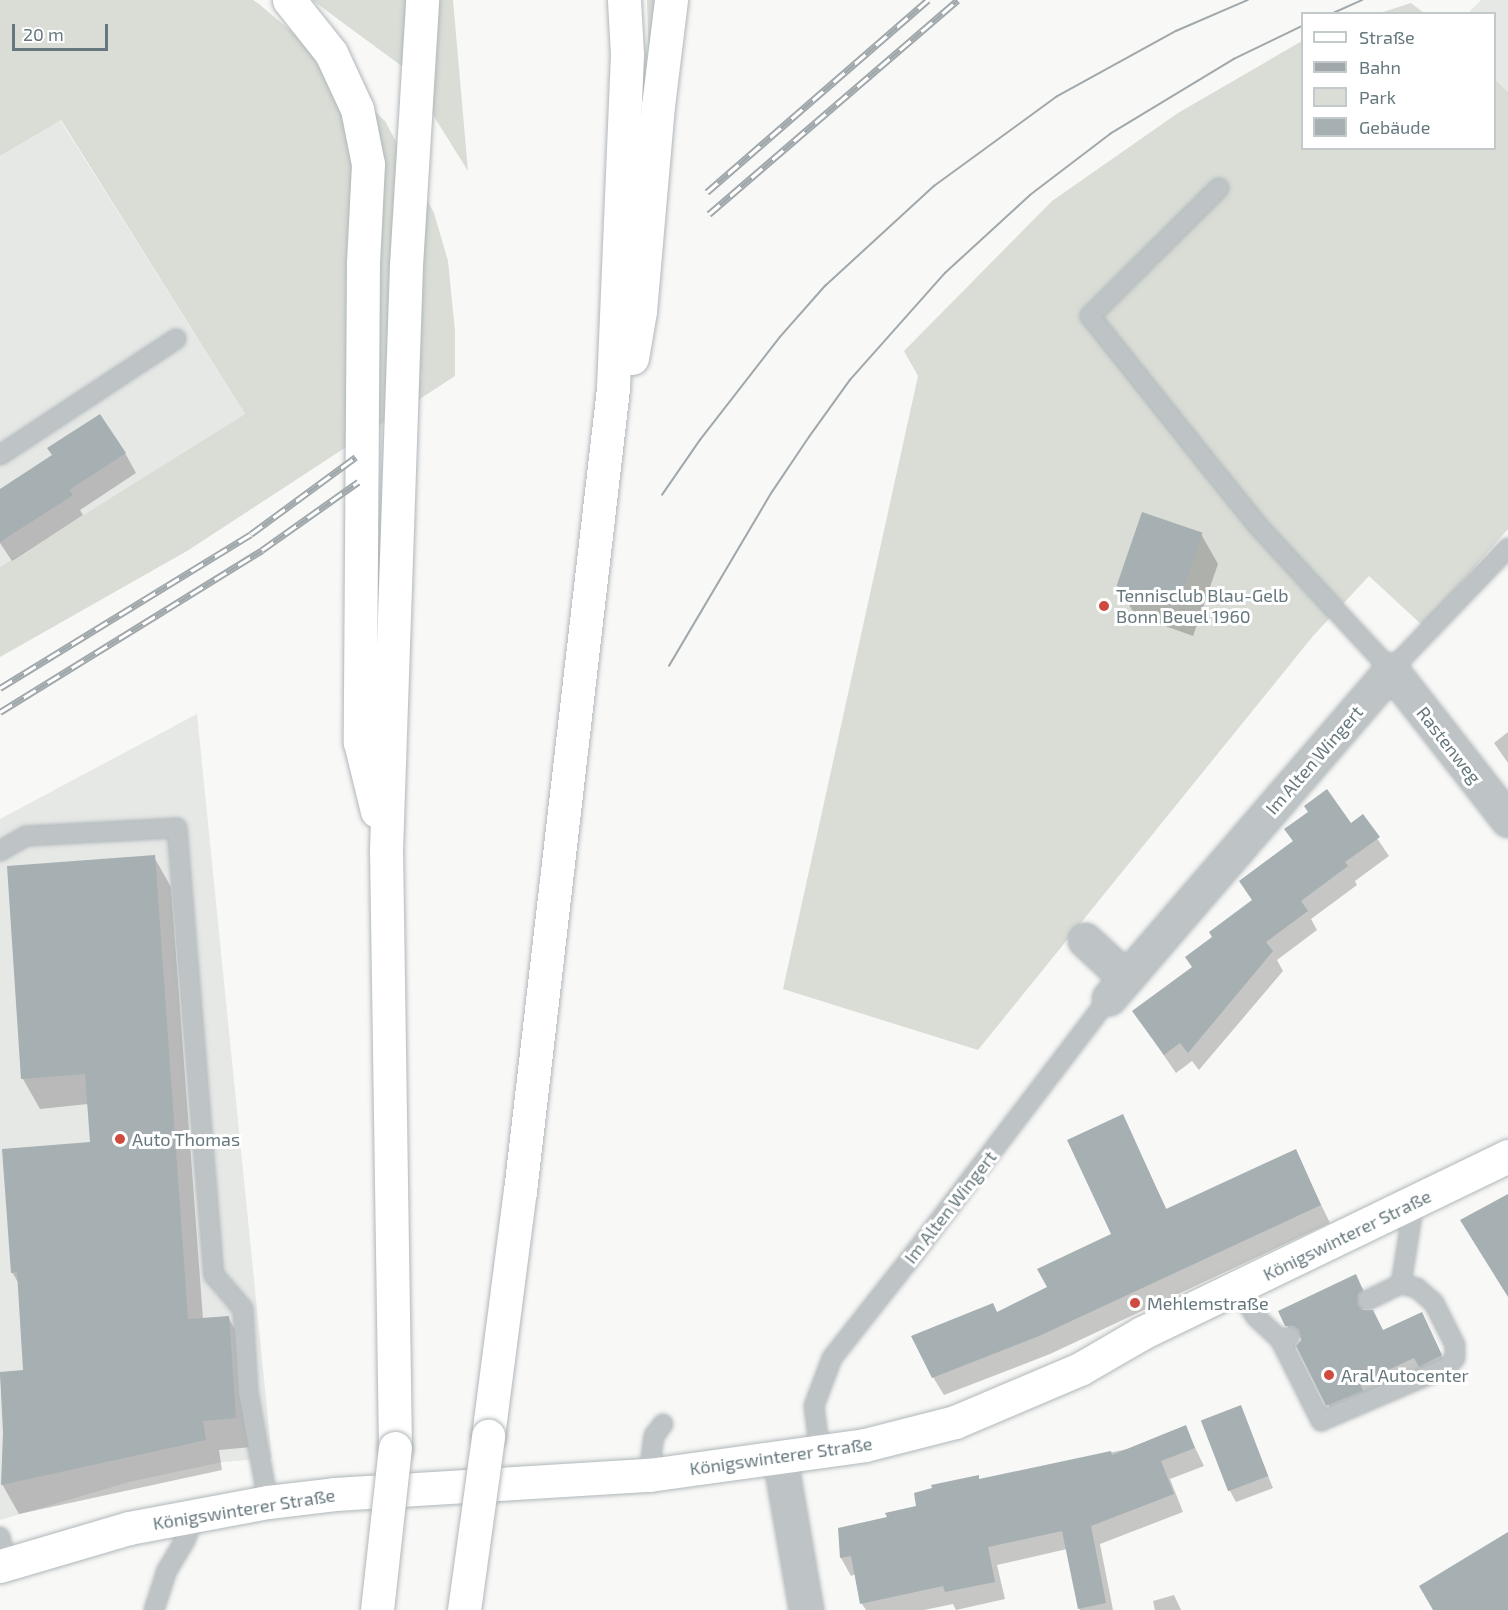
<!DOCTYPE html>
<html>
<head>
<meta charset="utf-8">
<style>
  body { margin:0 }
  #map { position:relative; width:1508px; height:1610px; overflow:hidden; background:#f8f8f6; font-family:"Exo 2",sans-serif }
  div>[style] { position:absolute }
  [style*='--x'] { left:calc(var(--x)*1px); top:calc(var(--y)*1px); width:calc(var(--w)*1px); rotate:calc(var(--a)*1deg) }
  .built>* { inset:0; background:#e6e8e6 }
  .green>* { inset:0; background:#d9ddd6 }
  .shadow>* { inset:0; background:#0003 }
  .building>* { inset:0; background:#a6afb2; transform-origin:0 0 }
  .roads { filter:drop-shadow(0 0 2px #b0b7ba) drop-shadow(0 0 2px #b0b7ba) }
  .service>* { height:18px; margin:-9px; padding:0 9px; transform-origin:9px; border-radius:9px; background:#bec3c5 }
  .minor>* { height:33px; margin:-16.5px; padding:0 16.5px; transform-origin:16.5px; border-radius:16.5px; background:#bec3c5 }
  .secondary>* { height:33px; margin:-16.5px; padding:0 16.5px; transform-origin:16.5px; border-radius:16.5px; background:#fff }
  .motorway>* { height:33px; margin:-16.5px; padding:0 16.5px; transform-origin:16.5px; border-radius:16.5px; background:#fff }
  .tram>* { height:1.5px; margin:-0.75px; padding:0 0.75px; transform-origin:0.75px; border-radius:0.75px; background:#a0a8ab }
  .rail>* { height:7px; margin-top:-3.5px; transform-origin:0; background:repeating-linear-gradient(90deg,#fff 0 14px,#a0a8ab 0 28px); box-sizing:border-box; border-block:2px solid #a0a8ab }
  .bridges { filter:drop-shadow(0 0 2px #b2b7b9) drop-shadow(0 0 2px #b2b7b9) }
  .motorway-bridge>* { height:33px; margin:-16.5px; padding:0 16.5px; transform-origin:16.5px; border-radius:16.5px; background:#fff }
  .dots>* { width:16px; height:16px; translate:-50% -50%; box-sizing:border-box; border:3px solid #fff; border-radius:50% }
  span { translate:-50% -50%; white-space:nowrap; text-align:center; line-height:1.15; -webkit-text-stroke:6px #fff; paint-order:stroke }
  .poi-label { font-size:18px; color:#66787e }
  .left { translate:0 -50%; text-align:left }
  .street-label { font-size:18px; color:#66787e }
  .legend { position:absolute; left:1301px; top:12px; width:195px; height:138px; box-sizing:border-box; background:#fff; border:2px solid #c2c9cb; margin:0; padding:8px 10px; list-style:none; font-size:18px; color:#66787e }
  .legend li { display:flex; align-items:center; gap:12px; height:30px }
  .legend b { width:30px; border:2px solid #c2c9cb }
  .scale { position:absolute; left:12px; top:24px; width:96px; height:27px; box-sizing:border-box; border:3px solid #66787e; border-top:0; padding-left:8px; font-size:18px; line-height:21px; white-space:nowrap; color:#66787e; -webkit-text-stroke:4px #fff; paint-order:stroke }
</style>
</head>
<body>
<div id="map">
  <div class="built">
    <div style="clip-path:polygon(1481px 0,1508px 0,1508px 92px,1495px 79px,1494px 14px,1468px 13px)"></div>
    <div style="clip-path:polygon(60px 120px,245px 414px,0 567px,0 156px)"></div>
    <div style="clip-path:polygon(197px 714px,272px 1458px,222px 1462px,129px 1482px,0 1520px,0 819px)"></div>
  </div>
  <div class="green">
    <div style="clip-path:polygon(0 0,253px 0,259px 4px,310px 47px,385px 121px,434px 213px,448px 261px,455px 331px,455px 376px,187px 551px,0 657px,0 567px,245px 414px,61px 120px,0 156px)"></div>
    <div style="clip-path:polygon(312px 0,453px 0,468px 171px,403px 67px)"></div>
    <div style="clip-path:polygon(647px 0,681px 0,649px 66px)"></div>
    <div style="clip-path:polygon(1411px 3px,1424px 13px,1380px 13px)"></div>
    <div style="clip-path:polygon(1302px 41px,1302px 148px,1494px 148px,1495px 79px,1508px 92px,1508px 529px,1423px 626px,1369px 576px,1313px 636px,978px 1050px,783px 989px,918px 376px,904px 351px,1052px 201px,1178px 113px)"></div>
  </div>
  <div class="shadow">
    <div style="clip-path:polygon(125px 453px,136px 473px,80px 510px,83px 515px,12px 561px,0 543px,0 491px)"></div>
    <div style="clip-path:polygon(1201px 534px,1218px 564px,1193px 636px,1135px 615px,1118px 586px)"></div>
    <div style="clip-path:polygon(1508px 732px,1508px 763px,1494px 743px)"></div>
    <div style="clip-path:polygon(1362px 816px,1389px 856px,1355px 881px,1357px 885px,1311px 919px,1317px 930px,1277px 960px,1283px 971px,1199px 1070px,1192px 1061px,1176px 1073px,1134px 1012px,1193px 968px,1214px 937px,1253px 901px,1241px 882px,1294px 843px,1286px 830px,1350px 825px)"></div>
    <div style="clip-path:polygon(154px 857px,171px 887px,203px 1319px,228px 1317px,245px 1347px,252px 1447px,219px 1450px,222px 1470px,19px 1514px,2px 1484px,5px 1433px,0 1373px,25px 1371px,19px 1284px,12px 1272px,91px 1143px,88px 1104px,40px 1109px,23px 1079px,8px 867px)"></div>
    <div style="clip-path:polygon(1122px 1116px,1167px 1210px,1295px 1151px,1330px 1223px,1050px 1354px,944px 1395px,933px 1377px,998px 1314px,1049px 1288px,1113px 1234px)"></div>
    <div style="clip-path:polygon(1362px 1287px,1369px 1302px,1364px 1306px,1364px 1311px,1383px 1331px,1422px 1314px,1447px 1367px,1334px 1416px,1298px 1346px,1302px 1340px,1300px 1337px,1293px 1337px,1287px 1326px)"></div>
    <div style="clip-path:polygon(1240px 1407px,1273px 1488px,1236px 1502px,1230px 1491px)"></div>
    <div style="clip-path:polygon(1185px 1427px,1204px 1466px,1170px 1479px,1183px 1512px,1100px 1544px,1113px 1610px,1080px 1610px,1067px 1549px,997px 1565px,1005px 1599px,956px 1610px,953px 1604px,924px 1610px,866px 1610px,862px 1604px,856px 1574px,851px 1576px,841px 1558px,840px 1529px,888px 1518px,918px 1507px,978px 1477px,980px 1480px,1137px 1447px)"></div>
    <div style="clip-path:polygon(1174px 1595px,1181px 1610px,1155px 1610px,1153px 1601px)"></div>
  </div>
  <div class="building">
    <div style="clip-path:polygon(100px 414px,126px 453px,69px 490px,73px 495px,0 542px,0 489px,52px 455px,47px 448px)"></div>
    <div style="left:1142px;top:512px;width:64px;height:78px;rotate:19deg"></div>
    <div style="clip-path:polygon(1327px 789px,1351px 823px,1363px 814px,1380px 837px,1345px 862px,1348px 866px,1301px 901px,1308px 911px,1266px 942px,1273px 951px,1188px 1053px,1180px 1043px,1164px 1055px,1132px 1011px,1192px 967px,1185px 957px,1212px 937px,1209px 932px,1252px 900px,1239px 881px,1293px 841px,1284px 829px,1308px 812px,1304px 806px)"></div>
    <div style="clip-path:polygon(155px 855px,188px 1319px,229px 1316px,236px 1418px,203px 1421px,206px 1440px,1px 1485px,3px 1433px,0 1372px,23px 1370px,17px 1272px,11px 1273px,2px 1149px,90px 1142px,85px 1074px,21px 1079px,7px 866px)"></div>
    <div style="clip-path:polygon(1123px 1114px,1166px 1209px,1296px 1149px,1321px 1205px,1039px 1336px,932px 1378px,911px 1336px,993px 1303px,997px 1312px,1047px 1287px,1037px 1269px,1111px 1234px,1067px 1140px)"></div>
    <div style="clip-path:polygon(1508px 1194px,1508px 1297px,1460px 1220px)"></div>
    <div style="clip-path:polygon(1356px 1274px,1363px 1290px,1358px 1294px,1358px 1304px,1362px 1310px,1373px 1310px,1383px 1330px,1422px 1312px,1442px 1355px,1419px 1367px,1414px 1358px,1360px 1383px,1363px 1391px,1326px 1406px,1296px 1346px,1301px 1340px,1299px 1330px,1293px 1326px,1285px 1326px,1278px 1311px)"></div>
    <div style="left:1241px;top:1405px;width:76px;height:43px;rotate:69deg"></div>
    <div style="clip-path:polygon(1186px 1425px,1195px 1448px,1161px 1461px,1174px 1494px,1091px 1526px,1106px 1603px,1078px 1609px,1062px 1531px,988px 1547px,995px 1582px,945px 1592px,943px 1586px,860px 1604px,851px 1556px,840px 1558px,838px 1528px,887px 1517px,885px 1513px,916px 1506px,914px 1493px,932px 1488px,931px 1485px,979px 1475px,979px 1479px,1111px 1451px,1112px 1455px)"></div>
    <div style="clip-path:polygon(1508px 1532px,1508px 1610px,1433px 1610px,1419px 1586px)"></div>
  </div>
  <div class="roads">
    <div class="service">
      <div style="--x:1219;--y:188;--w:182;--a:135.2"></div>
      <div style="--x:1090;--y:316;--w:164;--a:51.4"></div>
      <div style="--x:1192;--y:444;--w:107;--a:51.1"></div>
      <div style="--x:1259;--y:527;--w:195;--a:47.3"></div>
      <div style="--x:1391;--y:670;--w:169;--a:-46.2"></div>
      <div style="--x:0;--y:455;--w:211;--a:-33.4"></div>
      <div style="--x:0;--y:851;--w:30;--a:-30"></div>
      <div style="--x:26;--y:836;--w:151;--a:-3"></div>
      <div style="--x:177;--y:828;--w:449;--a:85.3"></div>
      <div style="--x:214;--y:1275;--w:45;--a:49.5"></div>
      <div style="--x:243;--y:1309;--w:83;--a:86.6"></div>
      <div style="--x:248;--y:1392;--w:112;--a:79.7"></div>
      <div style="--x:1236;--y:1287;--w:36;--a:56"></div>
      <div style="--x:1256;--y:1317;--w:33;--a:43"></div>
      <div style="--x:1280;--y:1339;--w:10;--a:-11"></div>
      <div style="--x:1368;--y:1300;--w:37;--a:-26"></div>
      <div style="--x:1401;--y:1284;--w:82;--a:-80.9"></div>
      <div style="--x:1280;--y:1339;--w:92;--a:63.4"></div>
      <div style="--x:1321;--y:1421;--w:137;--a:-23.2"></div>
      <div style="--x:1447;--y:1367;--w:12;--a:-48"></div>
      <div style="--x:1455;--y:1358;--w:13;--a:-90"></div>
      <div style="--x:1455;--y:1345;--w:47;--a:-116.6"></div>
      <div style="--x:1434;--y:1303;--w:23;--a:-139"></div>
      <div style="--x:1417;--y:1288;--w:16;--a:-166"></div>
      <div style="--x:820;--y:1453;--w:47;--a:-97.3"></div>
      <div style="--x:814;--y:1406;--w:51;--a:-69.4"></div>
      <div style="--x:832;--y:1358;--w:137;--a:-51.8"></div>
      <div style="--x:917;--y:1250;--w:317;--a:-52.7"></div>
      <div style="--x:649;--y:1475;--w:39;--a:-83"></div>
      <div style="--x:654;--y:1436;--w:15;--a:-53"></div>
      <div style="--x:0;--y:1537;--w:28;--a:77"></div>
      <div style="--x:154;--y:1610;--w:40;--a:-72"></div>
      <div style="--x:166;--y:1572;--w:37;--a:-59"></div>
      <div style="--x:185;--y:1540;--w:26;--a:-67"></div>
    </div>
    <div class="minor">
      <div style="--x:1085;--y:940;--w:56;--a:42.8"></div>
      <div style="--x:1109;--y:998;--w:433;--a:-49.3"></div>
      <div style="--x:1391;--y:670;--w:190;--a:52"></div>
      <div style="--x:780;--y:1459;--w:153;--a:80.2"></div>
    </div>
    <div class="secondary">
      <div style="--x:0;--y:1566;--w:134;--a:-16.4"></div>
      <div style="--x:129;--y:1528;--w:141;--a:-10.6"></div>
      <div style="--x:268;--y:1502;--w:67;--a:-6.8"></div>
      <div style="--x:335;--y:1494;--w:315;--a:-3.5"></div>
      <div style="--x:649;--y:1475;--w:218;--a:-7.9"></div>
      <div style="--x:865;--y:1445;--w:93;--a:-14.3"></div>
      <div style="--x:955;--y:1422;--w:136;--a:-23"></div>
      <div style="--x:1080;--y:1369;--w:72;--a:-30.1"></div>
      <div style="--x:1142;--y:1333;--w:407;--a:-25.8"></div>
    </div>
    <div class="motorway">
      <div style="--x:289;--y:0;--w:68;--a:51.6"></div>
      <div style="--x:331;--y:53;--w:62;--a:65.1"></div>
      <div style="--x:357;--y:109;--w:56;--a:78.7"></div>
      <div style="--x:368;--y:164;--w:99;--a:92.9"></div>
      <div style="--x:363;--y:263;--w:479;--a:90.4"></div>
      <div style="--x:360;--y:742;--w:71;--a:76.2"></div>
      <div style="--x:632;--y:358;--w:48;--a:-80.3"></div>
      <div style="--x:640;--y:311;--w:206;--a:-85"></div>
      <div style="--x:658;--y:106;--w:107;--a:-83"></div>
      <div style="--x:488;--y:1436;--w:247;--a:-82.6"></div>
      <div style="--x:520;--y:1191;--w:808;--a:-83.39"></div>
      <div style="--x:613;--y:388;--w:334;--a:-87.6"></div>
      <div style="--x:627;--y:54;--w:54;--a:-93.2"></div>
      <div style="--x:395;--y:1448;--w:598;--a:-90.86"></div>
      <div style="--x:386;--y:850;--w:585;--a:-88.04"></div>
      <div style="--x:406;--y:265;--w:265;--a:-86.5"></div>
    </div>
  </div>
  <div class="tram">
    <div style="--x:1331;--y:14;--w:34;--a:-24"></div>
    <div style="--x:662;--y:495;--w:67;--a:-55.4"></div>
    <div style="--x:700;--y:440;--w:130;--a:-52.2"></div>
    <div style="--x:780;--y:337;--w:68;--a:-48.6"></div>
    <div style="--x:825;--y:286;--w:148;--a:-42.5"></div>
    <div style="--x:934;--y:186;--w:151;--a:-36.1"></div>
    <div style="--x:1056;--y:97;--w:137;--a:-28.8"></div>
    <div style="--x:1176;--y:31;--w:78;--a:-23.3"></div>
    <div style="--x:669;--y:666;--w:202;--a:-59.4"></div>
    <div style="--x:772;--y:492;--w:66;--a:-56.1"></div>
    <div style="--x:809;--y:437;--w:70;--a:-54.3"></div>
    <div style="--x:850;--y:380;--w:143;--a:-48.4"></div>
    <div style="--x:945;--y:273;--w:115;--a:-42.5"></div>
    <div style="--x:1030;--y:195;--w:101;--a:-37.3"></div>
    <div style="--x:1110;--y:134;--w:145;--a:-31.2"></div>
    <div style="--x:1234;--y:59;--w:76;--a:-25.9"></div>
  </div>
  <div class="rail">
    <div style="--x:707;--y:192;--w:293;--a:-41"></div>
    <div style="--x:709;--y:214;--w:328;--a:-40.7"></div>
    <div style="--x:0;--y:688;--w:294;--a:-31.5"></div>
    <div style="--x:251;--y:534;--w:130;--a:-36.3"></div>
    <div style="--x:0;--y:712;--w:308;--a:-31.7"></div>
    <div style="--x:262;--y:550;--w:118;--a:-35.3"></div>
  </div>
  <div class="bridges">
    <div class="motorway-bridge">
      <div style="--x:377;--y:1610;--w:163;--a:-83.7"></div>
      <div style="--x:464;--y:1610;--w:176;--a:-82.1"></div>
    </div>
  </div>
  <div class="dots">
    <div style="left:1104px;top:606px;background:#cf4a3f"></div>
    <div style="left:120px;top:1139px;background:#cf4a3f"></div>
    <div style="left:1135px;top:1303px;background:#cf4a3f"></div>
    <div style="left:1329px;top:1375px;background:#cf4a3f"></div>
  </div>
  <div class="poi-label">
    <span class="left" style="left:1116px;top:606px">Tennisclub Blau-Gelb<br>Bonn Beuel 1960</span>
    <span class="left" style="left:132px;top:1139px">Auto Thomas</span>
    <span class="left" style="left:1147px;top:1303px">Mehlemstraße</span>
    <span class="left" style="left:1341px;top:1375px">Aral Autocenter</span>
  </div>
  <div class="street-label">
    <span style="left:1449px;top:745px;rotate:52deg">Rastenweg</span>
    <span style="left:1314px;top:760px;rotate:-49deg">Im Alten Wingert</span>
    <span style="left:950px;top:1207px;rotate:-52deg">Im Alten Wingert</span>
    <span style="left:1347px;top:1235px;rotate:-26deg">Königswinterer Straße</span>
    <span style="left:781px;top:1456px;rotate:-8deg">Königswinterer Straße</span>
    <span style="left:244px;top:1509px;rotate:-9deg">Königswinterer Straße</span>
  </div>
  <ul class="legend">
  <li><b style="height:8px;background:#fff"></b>Straße</li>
  <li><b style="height:8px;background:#a0a8ab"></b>Bahn</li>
  <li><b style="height:16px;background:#d9ddd6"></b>Park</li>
  <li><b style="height:16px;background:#a6afb2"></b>Gebäude</li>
  </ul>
  <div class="scale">20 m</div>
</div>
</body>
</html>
